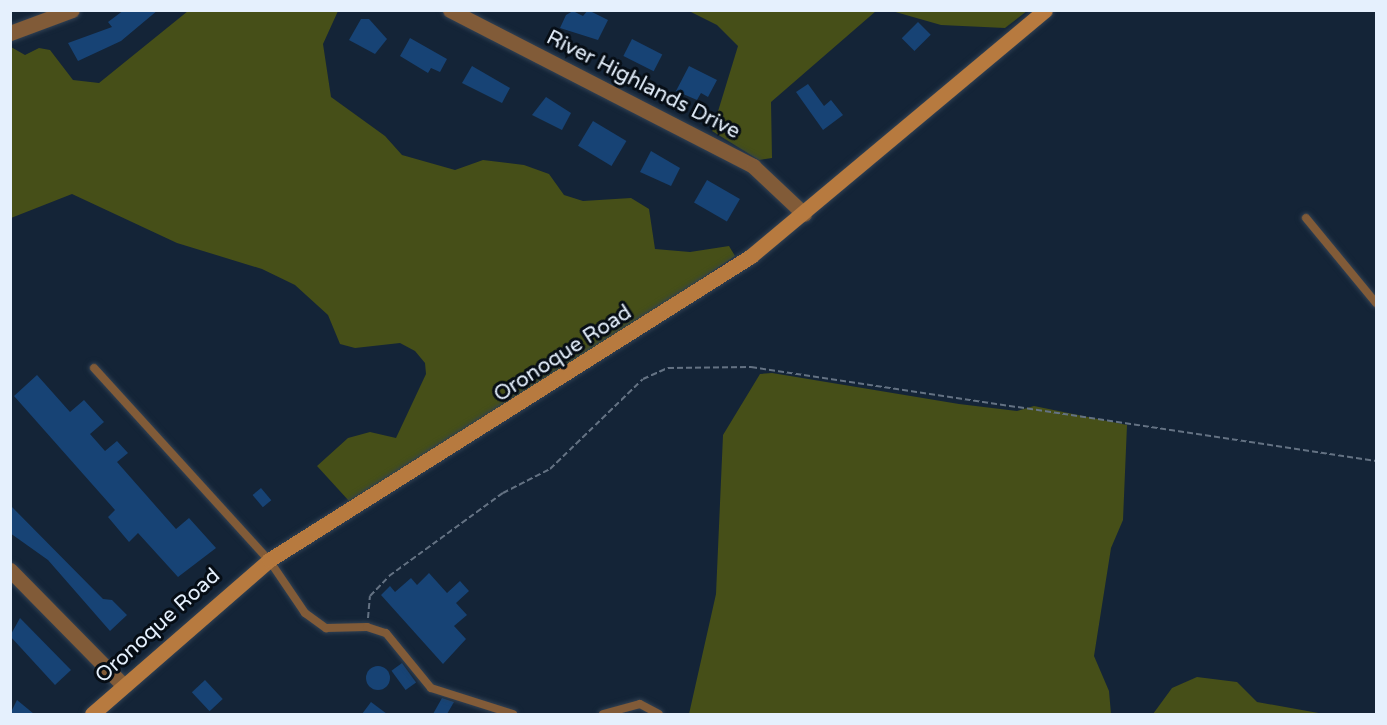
<!DOCTYPE html>
<html>
<head>
<meta charset="utf-8">
<style>
  body { margin:0 }
  #map { position:relative; width:1387px; height:725px; overflow:hidden; background:#142437; font-family:"Varela Round",sans-serif }
  div>[style] { position:absolute }
  [style*='--x'] { left:calc(var(--x)*1px); top:calc(var(--y)*1px); width:calc(var(--w)*1px); rotate:calc(var(--a)*1deg) }
  .forest>* { inset:0; background:#464f18 }
  .building>* { inset:0; background:#174375; transform-origin:0 0 }
  .round { border-radius:50% }
  .path>* { height:2px; margin-top:-1px; transform-origin:0; background:repeating-linear-gradient(90deg,#647283 0 6px,transparent 0 9px) }
  .roads { filter:drop-shadow(0 0 2px #314153) drop-shadow(0 0 2px #314153) }
  .lane>* { height:8px; margin:-4px; padding:0 4px; transform-origin:4px; border-radius:4px; background:#815b38 }
  .street>* { height:15px; margin:-7.5px; padding:0 7.5px; transform-origin:7.5px; border-radius:7.5px; background:#815b38 }
  .secondary>* { height:15px; margin:-7.5px; padding:0 7.5px; transform-origin:7.5px; border-radius:7.5px; background:#b77a3f }
  span { translate:-50% -50%; white-space:nowrap; text-align:center; line-height:1.15; -webkit-text-stroke:6px #060d15; paint-order:stroke }
  .street-label { font-size:21px; color:#e5f0fd }
  .frame { position:absolute; inset:0; border:12px solid #e5f0fd; pointer-events:none }
</style>
</head>
<body>
<div id="map">
  <div class="forest">
    <div style="clip-path:polygon(188px 11px,338px 11px,323px 44px,331px 97px,385px 136px,402px 155px,455px 170px,483px 160px,524px 165px,549px 174px,564px 195px,583px 201px,631px 198px,649px 209px,655px 249px,690px 252px,729px 246px,735px 256px,620px 335px,349px 501px,317px 466px,348px 438px,370px 432px,396px 438px,426px 374px,425px 363px,415px 351px,400px 343px,355px 348px,340px 344px,328px 315px,295px 285px,262px 269px,177px 243px,72px 194px,11px 218px,11px 47px,25px 55px,39px 48px,50px 50px,73px 80px,99px 83px)"></div>
    <div style="clip-path:polygon(689px 11px,876px 10px,876px 11px,771px 102px,772px 158px,759px 160px,712px 131px,738px 46px,717px 25px)"></div>
    <div style="clip-path:polygon(892px 11px,1027px 10px,1027px 11px,1005px 28px,941px 25px)"></div>
    <div style="clip-path:polygon(772px 373px,959px 404px,1017px 411px,1034px 406px,1127px 425px,1123px 520px,1111px 548px,1094px 656px,1109px 691px,1111px 714px,689px 714px,716px 594px,723px 435px,760px 374px)"></div>
    <div style="clip-path:polygon(1197px 677px,1237px 682px,1257px 702px,1324px 714px,1153px 714px,1172px 688px)"></div>
  </div>
  <div class="building">
    <div style="clip-path:polygon(124px 10px,158px 10px,121px 41px,78px 61px,68px 43px,112px 27px,108px 22px)"></div>
    <div style="clip-path:polygon(588px 10px,608px 20px,598px 40px,560px 28px,566px 15px,573px 11px,583px 16px)"></div>
    <div style="clip-path:polygon(361px 19px,369px 19px,387px 39px,375px 54px,349px 40px)"></div>
    <div style="left:918px;top:22px;width:18px;height:23px;rotate:45deg"></div>
    <div style="clip-path:polygon(410px 38px,447px 59px,440px 72px,431px 68px,428px 73px,400px 56px)"></div>
    <div style="left:632px;top:39px;width:34px;height:19px;rotate:27deg"></div>
    <div style="clip-path:polygon(472px 66px,510px 88px,502px 103px,462px 83px)"></div>
    <div style="clip-path:polygon(689px 66px,717px 80px,708px 97px,701px 93px,697px 100px,676px 91px)"></div>
    <div style="clip-path:polygon(808px 84px,824px 106px,831px 100px,843px 115px,823px 130px,796px 92px)"></div>
    <div style="clip-path:polygon(546px 97px,571px 113px,562px 130px,532px 115px)"></div>
    <div style="left:593px;top:121px;width:39px;height:29px;rotate:31deg"></div>
    <div style="clip-path:polygon(651px 151px,680px 168px,671px 186px,640px 172px)"></div>
    <div style="left:707px;top:180px;width:38px;height:26px;rotate:30deg"></div>
    <div style="clip-path:polygon(37px 375px,70px 412px,84px 400px,104px 422px,90px 434px,105px 451px,117px 441px,128px 453px,117px 462px,176px 529px,189px 518px,216px 548px,178px 577px,138px 533px,129px 542px,108px 517px,115px 510px,14px 396px)"></div>
    <div style="left:261px;top:488px;width:16px;height:11px;rotate:50deg"></div>
    <div style="clip-path:polygon(10px 505px,103px 599px,112px 600px,127px 615px,110px 631px,48px 560px,10px 533px)"></div>
    <div style="clip-path:polygon(429px 573px,447px 593px,460px 581px,469px 591px,456px 603px,467px 615px,454px 626px,466px 639px,443px 664px,381px 595px,390px 586px,395px 592px,411px 578px,417px 585px)"></div>
    <div style="clip-path:polygon(20px 618px,71px 670px,55px 685px,10px 636px)"></div>
    <div style="left:402px;top:663px;width:24px;height:13px;rotate:54deg"></div>
    <div class="round" style="left:366px;top:666px;width:24px;height:24px"></div>
    <div style="left:205px;top:680px;width:26px;height:18px;rotate:47deg"></div>
    <div style="clip-path:polygon(442px 698px,454px 702px,447px 714px,433px 714px)"></div>
    <div style="clip-path:polygon(17px 700px,34px 714px,10px 714px)"></div>
    <div style="clip-path:polygon(371px 702px,387px 714px,362px 714px)"></div>
  </div>
  <div class="path">
    <div style="--x:368;--y:618;--w:22;--a:-85"></div>
    <div style="--x:370;--y:596;--w:28;--a:-46"></div>
    <div style="--x:389;--y:576;--w:141;--a:-36.1"></div>
    <div style="--x:503;--y:493;--w:53;--a:-27.1"></div>
    <div style="--x:550;--y:469;--w:129;--a:-44.1"></div>
    <div style="--x:643;--y:379;--w:27;--a:-24"></div>
    <div style="--x:668;--y:368;--w:83;--a:-0.7"></div>
    <div style="--x:751;--y:367;--w:632;--a:8.55"></div>
  </div>
  <div class="roads">
    <div class="lane">
      <div style="--x:1306;--y:218;--w:110;--a:50.5"></div>
      <div style="--x:94;--y:368;--w:260;--a:47.7"></div>
      <div style="--x:269;--y:560;--w:64;--a:55.8"></div>
      <div style="--x:305;--y:613;--w:26;--a:36"></div>
      <div style="--x:326;--y:628;--w:41;--a:-1.4"></div>
      <div style="--x:367;--y:627;--w:20;--a:18"></div>
      <div style="--x:386;--y:633;--w:71;--a:50.7"></div>
      <div style="--x:431;--y:688;--w:86;--a:17.6"></div>
      <div style="--x:603;--y:714;--w:38;--a:-15"></div>
      <div style="--x:640;--y:704;--w:21;--a:28"></div>
    </div>
    <div class="street">
      <div style="--x:450;--y:10;--w:341;--a:27.2"></div>
      <div style="--x:753;--y:166;--w:70;--a:43.3"></div>
      <div style="--x:10;--y:33;--w:66;--a:-20.4"></div>
      <div style="--x:10;--y:570;--w:161;--a:45.5"></div>
    </div>
    <div class="secondary">
      <div style="--x:92;--y:714;--w:235;--a:-41"></div>
      <div style="--x:269;--y:560;--w:570;--a:-32.24"></div>
      <div style="--x:751;--y:256;--w:383;--a:-39.9"></div>
    </div>
  </div>
  <div class="street-label">
    <span style="left:643px;top:85px;rotate:27deg">River Highlands Drive</span>
    <span style="left:563px;top:354px;rotate:-33deg">Oronoque Road</span>
    <span style="left:158px;top:626px;rotate:-42deg">Oronoque Road</span>
  </div>
  <div class="frame"></div>
</div>
</body>
</html>
